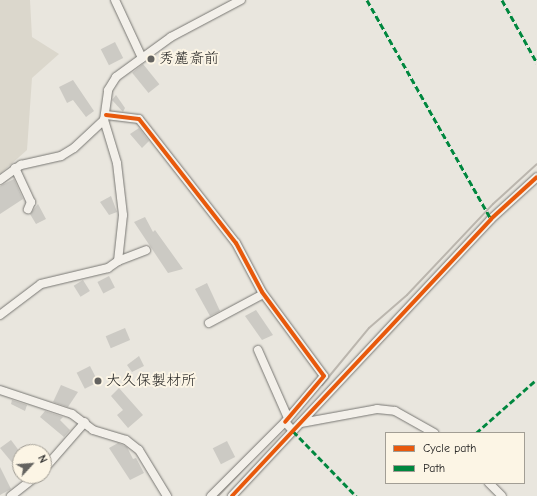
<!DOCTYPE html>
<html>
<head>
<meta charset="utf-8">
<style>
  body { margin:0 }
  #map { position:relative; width:537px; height:496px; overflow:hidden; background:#e9e6de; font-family:"Comic Neue","Klee One",sans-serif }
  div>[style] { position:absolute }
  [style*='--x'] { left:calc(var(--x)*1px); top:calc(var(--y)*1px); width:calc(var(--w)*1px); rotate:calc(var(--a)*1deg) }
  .green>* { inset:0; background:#dbd7cc }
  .stream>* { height:2px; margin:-1px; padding:0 1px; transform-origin:1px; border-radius:1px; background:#bbb6ae }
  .building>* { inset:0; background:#cccac4; transform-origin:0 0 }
  .roads { filter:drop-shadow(0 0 1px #787773) drop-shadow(0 0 1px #787773) }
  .minor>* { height:8px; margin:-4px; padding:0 4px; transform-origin:4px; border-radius:4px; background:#f3f0ea }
  .quiet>* { height:3px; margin-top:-1.5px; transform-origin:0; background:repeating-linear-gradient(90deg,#00873e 0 6px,transparent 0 9px) }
  .cycleway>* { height:4px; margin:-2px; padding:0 2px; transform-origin:2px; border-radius:2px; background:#e8590c }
  .dots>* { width:11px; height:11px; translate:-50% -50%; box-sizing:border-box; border:2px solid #fcf5e5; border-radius:50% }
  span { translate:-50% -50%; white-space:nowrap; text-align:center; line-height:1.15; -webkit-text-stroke:4px #fcf5e5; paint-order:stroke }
  .poi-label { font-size:15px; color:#1c1c1c }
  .left { translate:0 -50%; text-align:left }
  .legend { position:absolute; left:385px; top:432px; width:140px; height:52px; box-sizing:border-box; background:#fcf5e5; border:1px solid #a29e95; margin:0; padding:5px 7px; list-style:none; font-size:12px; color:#1c1c1c }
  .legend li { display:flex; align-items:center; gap:8px; height:20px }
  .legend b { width:20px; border:1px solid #a29e95 }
  .north { position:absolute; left:12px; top:444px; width:40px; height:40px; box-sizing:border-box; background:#fcf5e5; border:1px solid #a29e95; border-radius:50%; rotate:64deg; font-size:11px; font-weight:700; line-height:16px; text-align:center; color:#1c1c1c }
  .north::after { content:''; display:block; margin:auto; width:14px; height:18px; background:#646360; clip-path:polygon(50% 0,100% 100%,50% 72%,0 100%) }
</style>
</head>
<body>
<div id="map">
  <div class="green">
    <div style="clip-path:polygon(0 0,30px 0,32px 37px,59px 54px,32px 78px,27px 150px,0 174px)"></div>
  </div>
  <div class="stream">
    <div style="--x:322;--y:385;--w:74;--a:-50.5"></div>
    <div style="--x:369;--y:328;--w:50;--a:-41"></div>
    <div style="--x:407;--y:295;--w:125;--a:-46.6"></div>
    <div style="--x:493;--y:204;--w:59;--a:-42.3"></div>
    <div style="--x:218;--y:496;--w:48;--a:-46.7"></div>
  </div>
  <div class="building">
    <div style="left:115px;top:42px;width:18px;height:16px;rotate:63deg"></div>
    <div style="left:143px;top:64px;width:26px;height:14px;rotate:51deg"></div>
    <div style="clip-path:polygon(73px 80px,94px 111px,86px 117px,73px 100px,67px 103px,59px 87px)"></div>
    <div style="clip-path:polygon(116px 95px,125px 108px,123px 112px,112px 100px)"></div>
    <div style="clip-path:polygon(139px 128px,149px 141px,142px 148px,130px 134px)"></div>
    <div style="clip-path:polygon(14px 179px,23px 199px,0 214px,0 186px)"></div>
    <div style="clip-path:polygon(111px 196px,117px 212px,109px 215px,100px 202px)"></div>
    <div style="clip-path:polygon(38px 204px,46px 219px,36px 224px,30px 214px)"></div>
    <div style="clip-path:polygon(145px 217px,153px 232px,155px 230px,183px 269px,168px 273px,134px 222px)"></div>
    <div style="left:109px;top:276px;width:13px;height:13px;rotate:63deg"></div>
    <div style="left:83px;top:280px;width:13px;height:11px;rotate:58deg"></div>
    <div style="clip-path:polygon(207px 283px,220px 311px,210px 316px,195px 289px)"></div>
    <div style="clip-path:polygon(256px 310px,273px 335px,262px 340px,245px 316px)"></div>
    <div style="left:125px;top:328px;width:13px;height:21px;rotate:67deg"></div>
    <div style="clip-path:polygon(139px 356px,144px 366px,132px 372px,127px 365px)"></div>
    <div style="left:90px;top:366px;width:18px;height:15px;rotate:63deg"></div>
    <div style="clip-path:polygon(61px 385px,78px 392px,68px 407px,53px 402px)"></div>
    <div style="clip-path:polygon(119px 388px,143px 415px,128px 428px,117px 415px,123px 410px,111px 396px)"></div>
    <div style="clip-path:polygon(12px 400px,27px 405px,25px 411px,11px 404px)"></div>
    <div style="clip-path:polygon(45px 411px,63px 417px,60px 420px,70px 430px,64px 437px,40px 417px)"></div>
    <div style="clip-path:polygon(11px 440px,20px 452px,20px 472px,0 448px)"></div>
    <div style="left:227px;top:441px;width:18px;height:16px;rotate:63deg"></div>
    <div style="clip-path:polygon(118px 443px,127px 447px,133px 459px,136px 458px,144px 473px,130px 480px,109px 448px)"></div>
    <div style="clip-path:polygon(0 467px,11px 489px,0 495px)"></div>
  </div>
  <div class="roads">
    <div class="minor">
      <div style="--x:115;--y:0;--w:64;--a:65"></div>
      <div style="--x:106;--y:115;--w:33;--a:7"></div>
      <div style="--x:139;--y:119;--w:157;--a:52"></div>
      <div style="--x:236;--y:243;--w:55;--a:62"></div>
      <div style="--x:262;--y:292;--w:104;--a:53.6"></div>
      <div style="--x:324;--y:376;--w:60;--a:130.3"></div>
      <div style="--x:15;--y:168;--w:38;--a:65"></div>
      <div style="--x:31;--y:202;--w:8;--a:113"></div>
      <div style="--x:0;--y:180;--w:26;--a:-36"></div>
      <div style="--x:21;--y:165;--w:41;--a:-12.7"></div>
      <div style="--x:61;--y:156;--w:15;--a:-32"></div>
      <div style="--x:74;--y:148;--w:41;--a:-43"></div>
      <div style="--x:104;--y:120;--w:30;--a:-82"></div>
      <div style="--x:108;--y:90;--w:15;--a:-58"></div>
      <div style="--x:116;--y:77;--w:68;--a:-36"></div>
      <div style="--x:171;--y:37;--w:79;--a:-27.9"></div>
      <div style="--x:118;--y:261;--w:30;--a:-21"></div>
      <div style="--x:0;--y:315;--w:51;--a:-37.1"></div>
      <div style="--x:41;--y:284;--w:69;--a:-13.4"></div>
      <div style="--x:108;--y:268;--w:12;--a:-35"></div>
      <div style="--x:118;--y:261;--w:46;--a:-83.8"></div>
      <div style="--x:123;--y:215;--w:52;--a:-96.6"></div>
      <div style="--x:117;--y:163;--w:45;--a:-106.8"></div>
      <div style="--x:209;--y:323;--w:61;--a:-28.2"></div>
      <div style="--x:258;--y:350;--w:74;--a:66.2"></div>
      <div style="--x:0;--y:390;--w:76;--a:18.4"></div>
      <div style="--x:72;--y:414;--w:26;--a:37"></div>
      <div style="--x:93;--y:430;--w:34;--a:17"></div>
      <div style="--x:126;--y:440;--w:16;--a:38"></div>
      <div style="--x:139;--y:450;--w:54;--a:58.7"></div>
      <div style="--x:301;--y:423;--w:77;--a:-10.4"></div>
      <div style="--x:377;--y:409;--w:18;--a:6"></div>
      <div style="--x:395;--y:411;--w:45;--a:29.4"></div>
      <div style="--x:44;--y:469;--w:62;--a:-48.9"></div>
      <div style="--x:489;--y:483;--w:18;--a:45"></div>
      <div style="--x:11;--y:496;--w:33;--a:-38"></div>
      <div style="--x:211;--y:496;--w:105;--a:-45"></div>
      <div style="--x:285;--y:422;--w:12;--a:48"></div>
      <div style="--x:232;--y:496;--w:379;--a:-46.9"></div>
      <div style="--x:491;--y:219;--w:62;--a:-42.4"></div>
    </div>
  </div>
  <div class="quiet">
    <div style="--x:367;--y:0;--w:252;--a:60.5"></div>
    <div style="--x:502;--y:0;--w:72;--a:60.9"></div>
    <div style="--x:293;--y:431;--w:91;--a:45.9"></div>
    <div style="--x:476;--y:433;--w:81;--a:-41.5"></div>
  </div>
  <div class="cycleway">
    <div style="--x:106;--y:115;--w:33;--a:7"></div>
    <div style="--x:139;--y:119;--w:157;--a:52"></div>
    <div style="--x:236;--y:243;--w:55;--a:62"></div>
    <div style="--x:262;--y:292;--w:104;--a:53.6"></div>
    <div style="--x:324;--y:376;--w:60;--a:130.3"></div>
    <div style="--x:232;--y:496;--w:379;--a:-46.9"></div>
    <div style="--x:491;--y:219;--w:62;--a:-42.4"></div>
  </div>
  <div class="dots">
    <div style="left:151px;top:59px;background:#646360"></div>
    <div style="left:98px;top:381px;background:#646360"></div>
  </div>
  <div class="poi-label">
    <span class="left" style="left:159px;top:59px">秀麓斎前</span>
    <span class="left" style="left:106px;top:381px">大久保製材所</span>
  </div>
  <ul class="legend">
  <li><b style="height:5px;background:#e8590c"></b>Cycle path</li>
  <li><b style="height:5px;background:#00873e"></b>Path</li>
  </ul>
  <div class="north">N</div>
</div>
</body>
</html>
